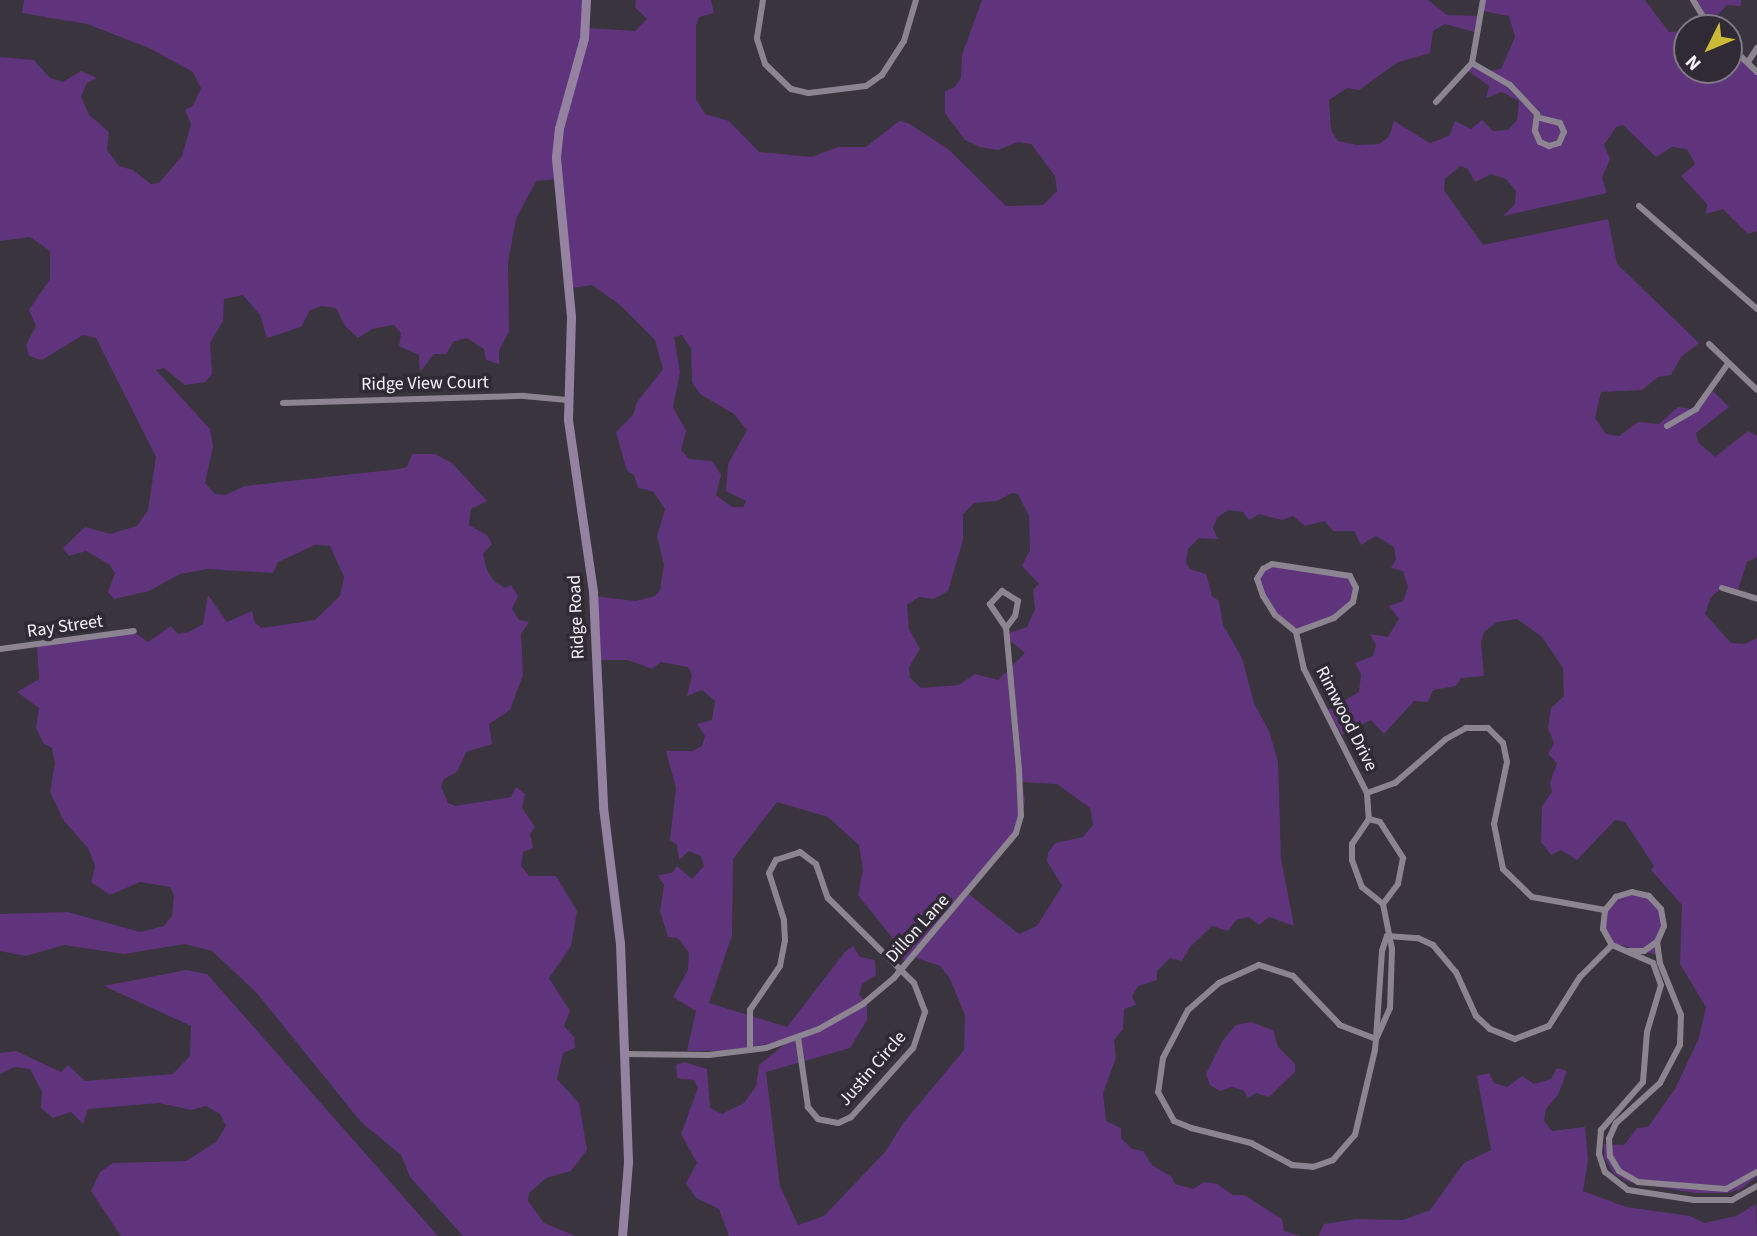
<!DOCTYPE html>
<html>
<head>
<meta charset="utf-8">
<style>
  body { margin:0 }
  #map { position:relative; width:1757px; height:1236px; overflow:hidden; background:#39343d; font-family:"Source Sans 3",sans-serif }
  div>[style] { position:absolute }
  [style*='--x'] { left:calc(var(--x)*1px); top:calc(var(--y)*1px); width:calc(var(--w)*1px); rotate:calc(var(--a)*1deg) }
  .green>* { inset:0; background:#5f347c }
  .street>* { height:6px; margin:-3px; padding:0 3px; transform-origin:3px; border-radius:3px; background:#8c8591 }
  .secondary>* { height:9px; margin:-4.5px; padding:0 4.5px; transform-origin:4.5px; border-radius:4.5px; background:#9482a0 }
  span { translate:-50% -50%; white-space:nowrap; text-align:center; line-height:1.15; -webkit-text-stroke:7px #2f2a33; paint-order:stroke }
  .street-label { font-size:18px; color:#f7f3fa }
  .north { position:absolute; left:1673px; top:14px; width:70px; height:70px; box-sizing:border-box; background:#2f2a33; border:2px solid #7f7a83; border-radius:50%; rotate:227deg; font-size:19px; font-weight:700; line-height:28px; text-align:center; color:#f7f3fa }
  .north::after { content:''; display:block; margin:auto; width:24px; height:32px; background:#cdb938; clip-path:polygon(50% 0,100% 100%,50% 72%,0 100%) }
</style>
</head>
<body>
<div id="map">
  <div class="green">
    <div style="clip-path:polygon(evenodd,24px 0,587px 0,587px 28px,635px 31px,647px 19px,635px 7px,636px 0,711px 0,714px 13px,699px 17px,696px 26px,696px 99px,705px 114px,729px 121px,759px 152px,812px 157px,838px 147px,866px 147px,899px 121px,908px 123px,948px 149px,1006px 206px,1043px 205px,1057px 191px,1055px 176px,1031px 144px,1018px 142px,998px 150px,980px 147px,965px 140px,945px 113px,945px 91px,955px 87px,961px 78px,962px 55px,982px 0,1428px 0,1447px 15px,1479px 16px,1478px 33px,1445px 24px,1433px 31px,1430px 53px,1398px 62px,1359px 90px,1347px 88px,1329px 100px,1331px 130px,1338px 141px,1357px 145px,1379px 144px,1389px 137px,1394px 121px,1430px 143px,1449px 136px,1455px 121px,1471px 129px,1482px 120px,1493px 131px,1508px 130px,1517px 120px,1519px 101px,1502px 92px,1486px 98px,1489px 86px,1467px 70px,1470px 61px,1488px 71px,1501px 69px,1515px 37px,1509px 16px,1483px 11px,1484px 0,1645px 0,1669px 32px,1687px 31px,1687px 70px,1729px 70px,1729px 43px,1757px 70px,1757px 231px,1748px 234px,1723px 209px,1706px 214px,1707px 204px,1681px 176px,1695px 164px,1687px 149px,1672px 147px,1656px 157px,1623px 125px,1616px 127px,1604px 145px,1610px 159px,1602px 178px,1607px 193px,1503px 216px,1515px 204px,1516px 191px,1506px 179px,1491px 174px,1475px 182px,1468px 169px,1460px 166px,1445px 179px,1444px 190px,1483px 245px,1608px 219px,1617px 264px,1699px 343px,1681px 357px,1671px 375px,1658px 377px,1642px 390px,1601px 392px,1595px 418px,1606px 434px,1619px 436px,1638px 422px,1659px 424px,1678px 407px,1698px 410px,1713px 391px,1729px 407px,1696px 433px,1698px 442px,1715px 457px,1748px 431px,1757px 436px,1757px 557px,1747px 562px,1738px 590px,1723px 587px,1711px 597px,1705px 614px,1731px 643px,1745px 644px,1757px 638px,1757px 1176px,1741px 1189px,1727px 1193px,1695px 1193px,1628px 1182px,1614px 1174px,1604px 1157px,1604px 1144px,1624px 1145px,1637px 1128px,1648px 1127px,1675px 1089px,1699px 1038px,1706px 1007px,1680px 964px,1682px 905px,1651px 870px,1654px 866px,1625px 822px,1615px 820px,1577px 860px,1561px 850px,1551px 855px,1541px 842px,1542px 806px,1552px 792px,1550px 783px,1557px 763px,1548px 754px,1554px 743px,1548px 728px,1551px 708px,1564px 696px,1563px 668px,1542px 637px,1517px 619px,1497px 622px,1484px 632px,1481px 642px,1484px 676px,1461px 678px,1456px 686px,1433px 690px,1428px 702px,1414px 701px,1384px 734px,1371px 720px,1342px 735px,1328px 710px,1359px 692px,1361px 674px,1355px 663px,1373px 656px,1376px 645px,1370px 634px,1388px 637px,1399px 619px,1389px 606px,1403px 601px,1408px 587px,1403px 571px,1391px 568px,1396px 559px,1394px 547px,1376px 536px,1361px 545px,1354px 531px,1333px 531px,1325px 521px,1305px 526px,1293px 516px,1282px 520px,1259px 514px,1249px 520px,1243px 512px,1228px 510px,1217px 518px,1213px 528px,1218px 539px,1199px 538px,1188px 549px,1186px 562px,1190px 569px,1206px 574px,1212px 596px,1219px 601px,1223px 625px,1242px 658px,1254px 703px,1269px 731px,1278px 762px,1281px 859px,1294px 926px,1269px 917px,1259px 925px,1249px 917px,1236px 920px,1228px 931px,1212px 926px,1190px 947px,1182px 961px,1170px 958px,1157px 971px,1157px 980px,1138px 986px,1132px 996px,1136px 1005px,1124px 1009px,1123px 1029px,1114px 1040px,1116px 1058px,1103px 1093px,1106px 1121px,1121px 1128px,1121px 1138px,1132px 1149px,1143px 1151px,1152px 1165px,1172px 1177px,1175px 1184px,1193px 1189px,1204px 1182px,1217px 1184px,1233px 1195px,1244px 1195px,1282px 1219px,1284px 1231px,1301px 1236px,729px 1236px,719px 1209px,696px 1198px,686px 1183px,697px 1163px,681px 1134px,698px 1088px,694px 1080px,677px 1078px,676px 1065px,684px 1062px,707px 1069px,710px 1108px,722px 1114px,744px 1103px,756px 1086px,759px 1065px,790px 1040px,727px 1051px,687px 1051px,696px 1011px,673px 997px,688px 970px,689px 953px,678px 938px,668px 937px,660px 911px,664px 885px,658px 875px,672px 873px,677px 866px,692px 879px,704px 866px,701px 856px,689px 851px,679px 860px,677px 845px,670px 840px,676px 788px,666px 751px,693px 751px,702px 746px,705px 736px,697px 724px,712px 720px,715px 701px,702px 690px,687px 696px,692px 675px,688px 667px,661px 662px,652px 669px,628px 660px,597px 660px,593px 596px,636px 601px,655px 596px,660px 590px,664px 565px,657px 536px,665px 509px,653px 491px,638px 488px,634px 475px,627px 471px,616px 432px,633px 415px,637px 402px,663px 369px,655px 340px,620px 305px,592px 285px,571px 288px,559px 179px,536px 181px,516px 219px,508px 262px,509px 331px,499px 351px,499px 364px,486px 360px,484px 349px,467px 338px,454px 341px,446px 354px,434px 354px,420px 372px,419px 355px,399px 346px,401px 333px,394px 325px,372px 329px,358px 338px,345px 326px,336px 308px,322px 306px,310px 310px,301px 327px,267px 338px,260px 315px,243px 295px,224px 299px,223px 321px,210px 343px,212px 374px,205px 382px,185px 385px,164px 368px,156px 370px,210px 429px,213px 447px,205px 483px,215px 494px,225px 495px,245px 486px,399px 469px,407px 467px,412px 454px,435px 454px,452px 463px,487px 501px,471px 509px,469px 525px,487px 535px,492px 544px,483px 554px,487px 570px,494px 581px,505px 588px,511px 585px,518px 596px,512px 609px,519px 620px,529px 622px,521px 634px,523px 675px,510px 710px,489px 724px,492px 744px,466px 752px,457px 772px,444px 779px,441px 786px,448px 803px,455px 806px,511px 797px,516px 787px,525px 794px,522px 808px,535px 827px,530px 834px,533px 848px,523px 852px,521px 866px,529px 876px,556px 876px,577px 911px,571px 946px,549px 978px,570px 1011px,564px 1026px,574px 1037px,575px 1048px,563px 1053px,557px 1079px,579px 1103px,587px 1150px,571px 1171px,546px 1178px,529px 1193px,528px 1201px,544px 1223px,576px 1236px,463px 1236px,410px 1177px,401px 1155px,361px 1122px,256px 992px,212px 951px,185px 944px,124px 954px,64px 945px,26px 956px,0 951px,0 914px,68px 912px,140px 932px,164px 926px,172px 916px,174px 895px,170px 887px,140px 882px,110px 895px,91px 882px,95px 866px,88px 848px,64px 821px,50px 792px,55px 763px,52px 748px,43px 743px,36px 728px,39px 708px,17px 692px,39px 679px,37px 646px,134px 632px,148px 642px,171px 626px,178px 634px,189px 632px,203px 624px,208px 595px,227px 622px,252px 611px,255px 623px,262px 628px,315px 620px,340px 596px,344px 577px,330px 546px,315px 545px,278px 562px,273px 573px,208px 569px,180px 574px,149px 591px,114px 599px,108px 592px,115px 573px,110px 565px,86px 551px,69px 556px,63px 548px,85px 527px,110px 534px,137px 526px,148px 510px,156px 457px,96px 338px,83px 335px,42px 360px,29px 356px,26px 345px,36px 326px,29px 310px,50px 279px,50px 251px,30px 237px,0 241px,0 57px,34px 60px,50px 78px,63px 82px,81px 71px,97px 78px,87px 83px,81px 96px,89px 115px,109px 132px,107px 150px,119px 166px,133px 170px,151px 184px,159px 183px,182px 156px,191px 124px,185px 110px,193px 106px,201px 88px,193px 72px,149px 48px,87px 24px,22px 13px,24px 0,682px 335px,691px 349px,692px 382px,700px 394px,734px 414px,747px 430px,728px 464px,726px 491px,746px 501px,743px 507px,732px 507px,716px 495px,721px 475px,712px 461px,689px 459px,681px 450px,686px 431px,673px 407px,680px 372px,674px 337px,682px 335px,24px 0,1012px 493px,1018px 494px,1029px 516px,1030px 550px,1022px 566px,1039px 584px,1033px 590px,1035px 609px,1027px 627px,1009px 633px,1009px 640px,1025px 653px,998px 680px,975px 674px,959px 685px,921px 688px,910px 678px,909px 667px,920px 649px,909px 629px,907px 605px,919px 597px,934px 599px,948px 591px,963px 540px,963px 514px,974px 503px,997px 501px,1012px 493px,24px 0,1022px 782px,1057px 784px,1090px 808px,1093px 825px,1083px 837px,1055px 843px,1048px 853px,1047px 861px,1062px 886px,1037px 926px,1019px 934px,965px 891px,1019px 828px,1025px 801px,1022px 782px,24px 0,777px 802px,828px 817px,859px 845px,863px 870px,858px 895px,902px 950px,903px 961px,914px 957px,940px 966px,949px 977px,965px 1015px,964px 1050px,904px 1122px,885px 1152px,824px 1216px,798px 1225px,780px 1186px,766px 1072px,850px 1048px,867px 1020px,867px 1003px,859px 995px,862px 984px,876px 975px,875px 960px,860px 957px,853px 946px,845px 952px,787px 1027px,709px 1003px,732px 935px,733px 859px,777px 802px)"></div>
    <div style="clip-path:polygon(1695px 0,1741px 0,1741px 6px,1727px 5px,1710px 23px,1714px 28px,1692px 28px,1702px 17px)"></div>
    <div style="clip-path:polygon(1275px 564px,1334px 570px,1350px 577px,1357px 595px,1333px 621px,1296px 631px,1278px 618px,1258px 587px,1260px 571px)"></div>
    <div style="clip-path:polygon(1626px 892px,1656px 901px,1666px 927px,1657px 955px,1608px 942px,1601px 917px)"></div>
    <div style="clip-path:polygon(186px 970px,207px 974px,438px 1236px,121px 1236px,91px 1191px,100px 1172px,113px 1163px,186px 1161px,216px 1142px,226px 1126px,220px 1114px,206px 1106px,191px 1110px,159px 1103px,88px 1109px,83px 1124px,71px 1112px,53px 1118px,41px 1108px,42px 1092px,30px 1069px,14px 1067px,0 1074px,0 1053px,16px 1051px,61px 1072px,68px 1065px,85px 1081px,173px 1074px,190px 1056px,191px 1026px,104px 986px)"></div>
    <div style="clip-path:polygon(1251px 1022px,1273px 1030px,1278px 1047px,1295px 1064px,1295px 1072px,1269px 1097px,1256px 1093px,1248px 1098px,1244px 1091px,1232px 1087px,1220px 1091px,1210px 1085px,1206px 1074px,1223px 1040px,1236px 1025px)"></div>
    <div style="clip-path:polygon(1557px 1068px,1567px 1071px,1558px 1095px,1546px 1109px,1544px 1121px,1552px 1131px,1585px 1127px,1588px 1160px,1583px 1191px,1626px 1207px,1690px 1216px,1704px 1223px,1736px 1216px,1756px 1204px,1757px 1236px,1318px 1236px,1324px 1224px,1356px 1219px,1403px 1220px,1430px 1210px,1464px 1163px,1491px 1150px,1477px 1076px,1489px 1073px,1494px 1083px,1507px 1087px,1522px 1076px,1534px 1084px,1551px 1079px)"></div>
  </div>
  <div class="street">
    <div style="--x:763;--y:0;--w:39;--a:99"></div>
    <div style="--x:757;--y:39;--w:26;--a:72"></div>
    <div style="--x:765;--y:64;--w:36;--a:44"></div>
    <div style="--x:791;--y:89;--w:18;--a:13"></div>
    <div style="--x:809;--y:93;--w:57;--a:-7"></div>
    <div style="--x:866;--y:86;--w:19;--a:-35"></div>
    <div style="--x:882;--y:75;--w:40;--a:-57.1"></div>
    <div style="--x:904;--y:41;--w:43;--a:-73.7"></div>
    <div style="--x:1693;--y:0;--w:33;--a:59"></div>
    <div style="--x:1729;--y:45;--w:39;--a:44"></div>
    <div style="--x:1748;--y:62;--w:17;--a:-57"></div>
    <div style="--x:1472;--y:63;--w:44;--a:30.1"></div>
    <div style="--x:1510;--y:85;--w:40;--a:47"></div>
    <div style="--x:1537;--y:114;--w:17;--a:97"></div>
    <div style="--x:1535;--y:131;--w:12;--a:66"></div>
    <div style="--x:1540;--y:142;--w:10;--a:24"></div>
    <div style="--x:1549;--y:146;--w:10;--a:-17"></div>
    <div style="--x:1559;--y:143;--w:12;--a:-66"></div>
    <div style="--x:1564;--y:132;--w:10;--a:-114"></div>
    <div style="--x:1560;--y:123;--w:21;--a:-166"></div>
    <div style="--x:1436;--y:102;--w:53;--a:-47.3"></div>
    <div style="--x:1472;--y:63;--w:64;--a:-80.1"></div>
    <div style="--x:1639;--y:206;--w:157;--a:41.1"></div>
    <div style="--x:1709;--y:344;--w:66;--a:43.8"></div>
    <div style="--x:283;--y:403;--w:241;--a:-1.7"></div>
    <div style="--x:524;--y:396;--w:43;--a:5.3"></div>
    <div style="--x:1667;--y:426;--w:34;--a:-30"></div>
    <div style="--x:1696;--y:409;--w:54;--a:-54.8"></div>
    <div style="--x:1722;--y:588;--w:37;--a:17"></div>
    <div style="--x:1296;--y:632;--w:27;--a:-141"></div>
    <div style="--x:1275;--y:615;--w:22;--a:-122"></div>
    <div style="--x:1263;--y:596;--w:18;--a:-109"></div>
    <div style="--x:1257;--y:579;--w:12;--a:-59"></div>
    <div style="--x:1263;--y:569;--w:10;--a:-29"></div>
    <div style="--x:1272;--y:564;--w:79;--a:8.7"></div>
    <div style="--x:1350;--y:576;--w:13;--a:63"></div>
    <div style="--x:1356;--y:588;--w:14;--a:102"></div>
    <div style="--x:1353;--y:602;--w:25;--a:140"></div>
    <div style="--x:1334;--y:618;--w:40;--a:159.8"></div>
    <div style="--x:1296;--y:632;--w:38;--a:78"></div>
    <div style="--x:1304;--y:669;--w:139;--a:63.1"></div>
    <div style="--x:1367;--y:793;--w:26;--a:86"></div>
    <div style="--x:1369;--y:819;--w:30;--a:124"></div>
    <div style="--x:1352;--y:844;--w:16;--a:90"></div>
    <div style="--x:1352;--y:860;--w:29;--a:70"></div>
    <div style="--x:1362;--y:887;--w:27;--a:39"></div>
    <div style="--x:1383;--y:904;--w:46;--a:78.7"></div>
    <div style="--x:1392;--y:949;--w:59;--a:91.9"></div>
    <div style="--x:1390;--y:1008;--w:32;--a:114"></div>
    <div style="--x:0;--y:649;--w:135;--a:-7.7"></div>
    <div style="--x:1367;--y:793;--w:30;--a:-20"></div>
    <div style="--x:1395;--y:783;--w:67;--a:-40.8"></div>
    <div style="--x:1446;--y:739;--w:23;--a:-29"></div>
    <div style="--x:1466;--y:728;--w:22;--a:0"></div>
    <div style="--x:1488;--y:728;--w:21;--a:45"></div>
    <div style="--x:1503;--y:743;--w:19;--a:78"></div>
    <div style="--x:1507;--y:762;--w:63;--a:101.8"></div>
    <div style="--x:1494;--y:824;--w:46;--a:78.7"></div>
    <div style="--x:1503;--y:869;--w:40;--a:44"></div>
    <div style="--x:1532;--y:897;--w:74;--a:10.1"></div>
    <div style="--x:1369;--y:819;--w:11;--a:15"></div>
    <div style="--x:1380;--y:822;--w:43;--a:57.4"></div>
    <div style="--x:1403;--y:858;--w:26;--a:101"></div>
    <div style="--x:1398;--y:884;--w:25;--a:127"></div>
    <div style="--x:1387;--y:936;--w:31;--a:4"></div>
    <div style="--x:1418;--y:938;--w:17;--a:25"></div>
    <div style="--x:1433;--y:945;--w:35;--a:50"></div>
    <div style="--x:1456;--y:972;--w:48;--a:65.6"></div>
    <div style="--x:1476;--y:1016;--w:19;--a:43"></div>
    <div style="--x:1490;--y:1029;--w:27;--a:22"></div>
    <div style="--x:1515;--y:1039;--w:36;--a:-21"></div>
    <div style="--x:1549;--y:1026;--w:58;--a:-57.7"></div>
    <div style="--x:1580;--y:977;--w:45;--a:-45"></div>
    <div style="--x:1657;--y:942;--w:21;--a:82"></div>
    <div style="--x:1660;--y:963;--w:56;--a:68"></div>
    <div style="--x:1681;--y:1015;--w:30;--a:92"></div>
    <div style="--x:1680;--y:1045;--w:43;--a:117.8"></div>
    <div style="--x:1660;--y:1083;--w:59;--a:137.7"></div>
    <div style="--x:1616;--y:1123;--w:17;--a:114"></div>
    <div style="--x:1609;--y:1139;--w:17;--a:87"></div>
    <div style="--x:1610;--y:1156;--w:17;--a:59"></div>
    <div style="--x:1619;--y:1171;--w:22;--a:30"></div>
    <div style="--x:1638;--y:1182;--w:88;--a:4.5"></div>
    <div style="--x:1726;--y:1189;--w:35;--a:-29"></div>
    <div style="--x:1627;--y:951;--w:17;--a:0"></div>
    <div style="--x:1644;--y:951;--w:16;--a:-35"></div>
    <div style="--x:1657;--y:942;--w:17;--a:-66"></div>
    <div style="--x:1664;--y:926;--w:17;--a:-100"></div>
    <div style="--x:1661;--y:909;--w:18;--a:-133"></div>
    <div style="--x:1649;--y:896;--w:17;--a:-167"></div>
    <div style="--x:1632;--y:892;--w:17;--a:163"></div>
    <div style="--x:1616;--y:897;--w:17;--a:130"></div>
    <div style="--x:1605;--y:910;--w:19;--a:96"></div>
    <div style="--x:1603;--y:929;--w:18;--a:61"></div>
    <div style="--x:1612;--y:945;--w:45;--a:23.7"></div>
    <div style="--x:1653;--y:963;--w:23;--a:70"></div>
    <div style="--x:1661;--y:985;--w:49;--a:106.6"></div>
    <div style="--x:1647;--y:1032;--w:50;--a:94.6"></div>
    <div style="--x:1643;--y:1082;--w:64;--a:131.2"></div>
    <div style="--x:1601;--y:1130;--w:24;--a:95"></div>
    <div style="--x:1599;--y:1154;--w:19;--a:72"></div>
    <div style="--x:1605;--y:1172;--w:29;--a:38"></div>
    <div style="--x:1628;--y:1190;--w:67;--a:8.6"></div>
    <div style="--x:1694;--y:1200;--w:38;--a:0"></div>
    <div style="--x:1732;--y:1200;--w:29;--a:-29"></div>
    <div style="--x:1376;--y:1039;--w:39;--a:-159"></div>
    <div style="--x:1340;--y:1025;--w:68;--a:-133.8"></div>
    <div style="--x:1293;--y:976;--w:36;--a:-162"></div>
    <div style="--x:1259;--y:965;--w:44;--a:155.8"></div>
    <div style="--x:1219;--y:983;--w:41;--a:138.9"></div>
    <div style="--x:1188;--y:1010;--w:54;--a:117.5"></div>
    <div style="--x:1163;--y:1058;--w:34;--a:98"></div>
    <div style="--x:1158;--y:1092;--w:33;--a:61"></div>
    <div style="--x:1174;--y:1121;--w:18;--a:22"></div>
    <div style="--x:1191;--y:1128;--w:62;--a:14"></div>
    <div style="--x:1251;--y:1143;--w:47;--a:28.2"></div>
    <div style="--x:1292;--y:1165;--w:21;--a:5"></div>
    <div style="--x:1313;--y:1167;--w:21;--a:-19"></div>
    <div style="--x:1333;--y:1160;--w:33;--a:-49"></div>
    <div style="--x:1355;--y:1135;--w:87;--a:-76.8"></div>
    <div style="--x:1375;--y:1050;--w:11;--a:-85"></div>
    <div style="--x:1376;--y:1039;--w:88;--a:-86.1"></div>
    <div style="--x:1382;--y:951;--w:16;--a:-72"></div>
    <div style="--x:750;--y:1050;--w:40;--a:-90"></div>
    <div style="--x:750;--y:1010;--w:53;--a:-55.7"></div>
    <div style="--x:780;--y:966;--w:25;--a:-79"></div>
    <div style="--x:785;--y:941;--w:21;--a:-93"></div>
    <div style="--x:784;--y:920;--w:49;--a:-107.7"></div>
    <div style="--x:769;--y:873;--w:15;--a:-62"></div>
    <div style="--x:776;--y:860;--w:25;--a:-18"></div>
    <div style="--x:800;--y:852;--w:20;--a:37"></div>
    <div style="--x:816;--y:864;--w:36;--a:71"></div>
    <div style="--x:828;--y:898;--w:121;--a:44.7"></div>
    <div style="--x:914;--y:983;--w:31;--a:69"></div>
    <div style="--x:925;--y:1012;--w:38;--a:108"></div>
    <div style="--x:913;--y:1048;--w:93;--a:131.9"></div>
    <div style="--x:851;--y:1117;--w:14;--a:155"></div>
    <div style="--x:838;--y:1123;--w:20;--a:-169"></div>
    <div style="--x:818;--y:1119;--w:16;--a:-130"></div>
    <div style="--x:808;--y:1107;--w:70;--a:-98.2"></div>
    <div style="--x:624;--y:1054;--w:85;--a:0.7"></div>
    <div style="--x:709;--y:1055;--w:57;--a:-7"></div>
    <div style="--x:766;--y:1048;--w:56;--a:-19.7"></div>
    <div style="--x:819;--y:1029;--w:51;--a:-29.6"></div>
    <div style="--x:863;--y:1004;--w:40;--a:-40"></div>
    <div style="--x:894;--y:978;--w:189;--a:-49.9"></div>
    <div style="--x:1016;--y:833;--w:18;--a:-74"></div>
    <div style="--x:1021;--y:816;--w:46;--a:-92.5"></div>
    <div style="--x:1019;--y:770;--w:143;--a:-95.2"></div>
    <div style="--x:1006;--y:628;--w:29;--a:-124"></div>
    <div style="--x:990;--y:604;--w:18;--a:-47"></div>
    <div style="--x:1002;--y:591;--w:19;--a:32"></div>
    <div style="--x:1018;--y:601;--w:15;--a:101"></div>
    <div style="--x:1015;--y:616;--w:15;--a:127"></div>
  </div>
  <div class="secondary">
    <div style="--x:586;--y:0;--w:38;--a:93"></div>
    <div style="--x:584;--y:38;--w:93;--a:105.5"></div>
    <div style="--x:559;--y:128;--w:30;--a:96"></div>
    <div style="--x:556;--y:158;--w:160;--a:84.6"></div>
    <div style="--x:571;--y:317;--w:103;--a:91.7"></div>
    <div style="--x:568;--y:420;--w:174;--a:81.7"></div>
    <div style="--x:593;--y:592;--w:215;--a:87.3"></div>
    <div style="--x:603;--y:807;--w:137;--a:82.9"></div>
    <div style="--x:620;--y:943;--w:219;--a:87.9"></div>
    <div style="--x:628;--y:1162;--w:74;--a:94.6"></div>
  </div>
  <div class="street-label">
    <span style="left:425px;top:384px;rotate:-1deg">Ridge View Court</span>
    <span style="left:577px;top:617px;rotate:-93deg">Ridge Road</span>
    <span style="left:65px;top:627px;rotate:-8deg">Ray Street</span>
    <span style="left:1346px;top:719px;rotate:63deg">Rimwood Drive</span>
    <span style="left:918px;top:929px;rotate:-48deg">Dillon Lane</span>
    <span style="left:873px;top:1069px;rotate:-49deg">Justin Circle</span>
  </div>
  <div class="north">N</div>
</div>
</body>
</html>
